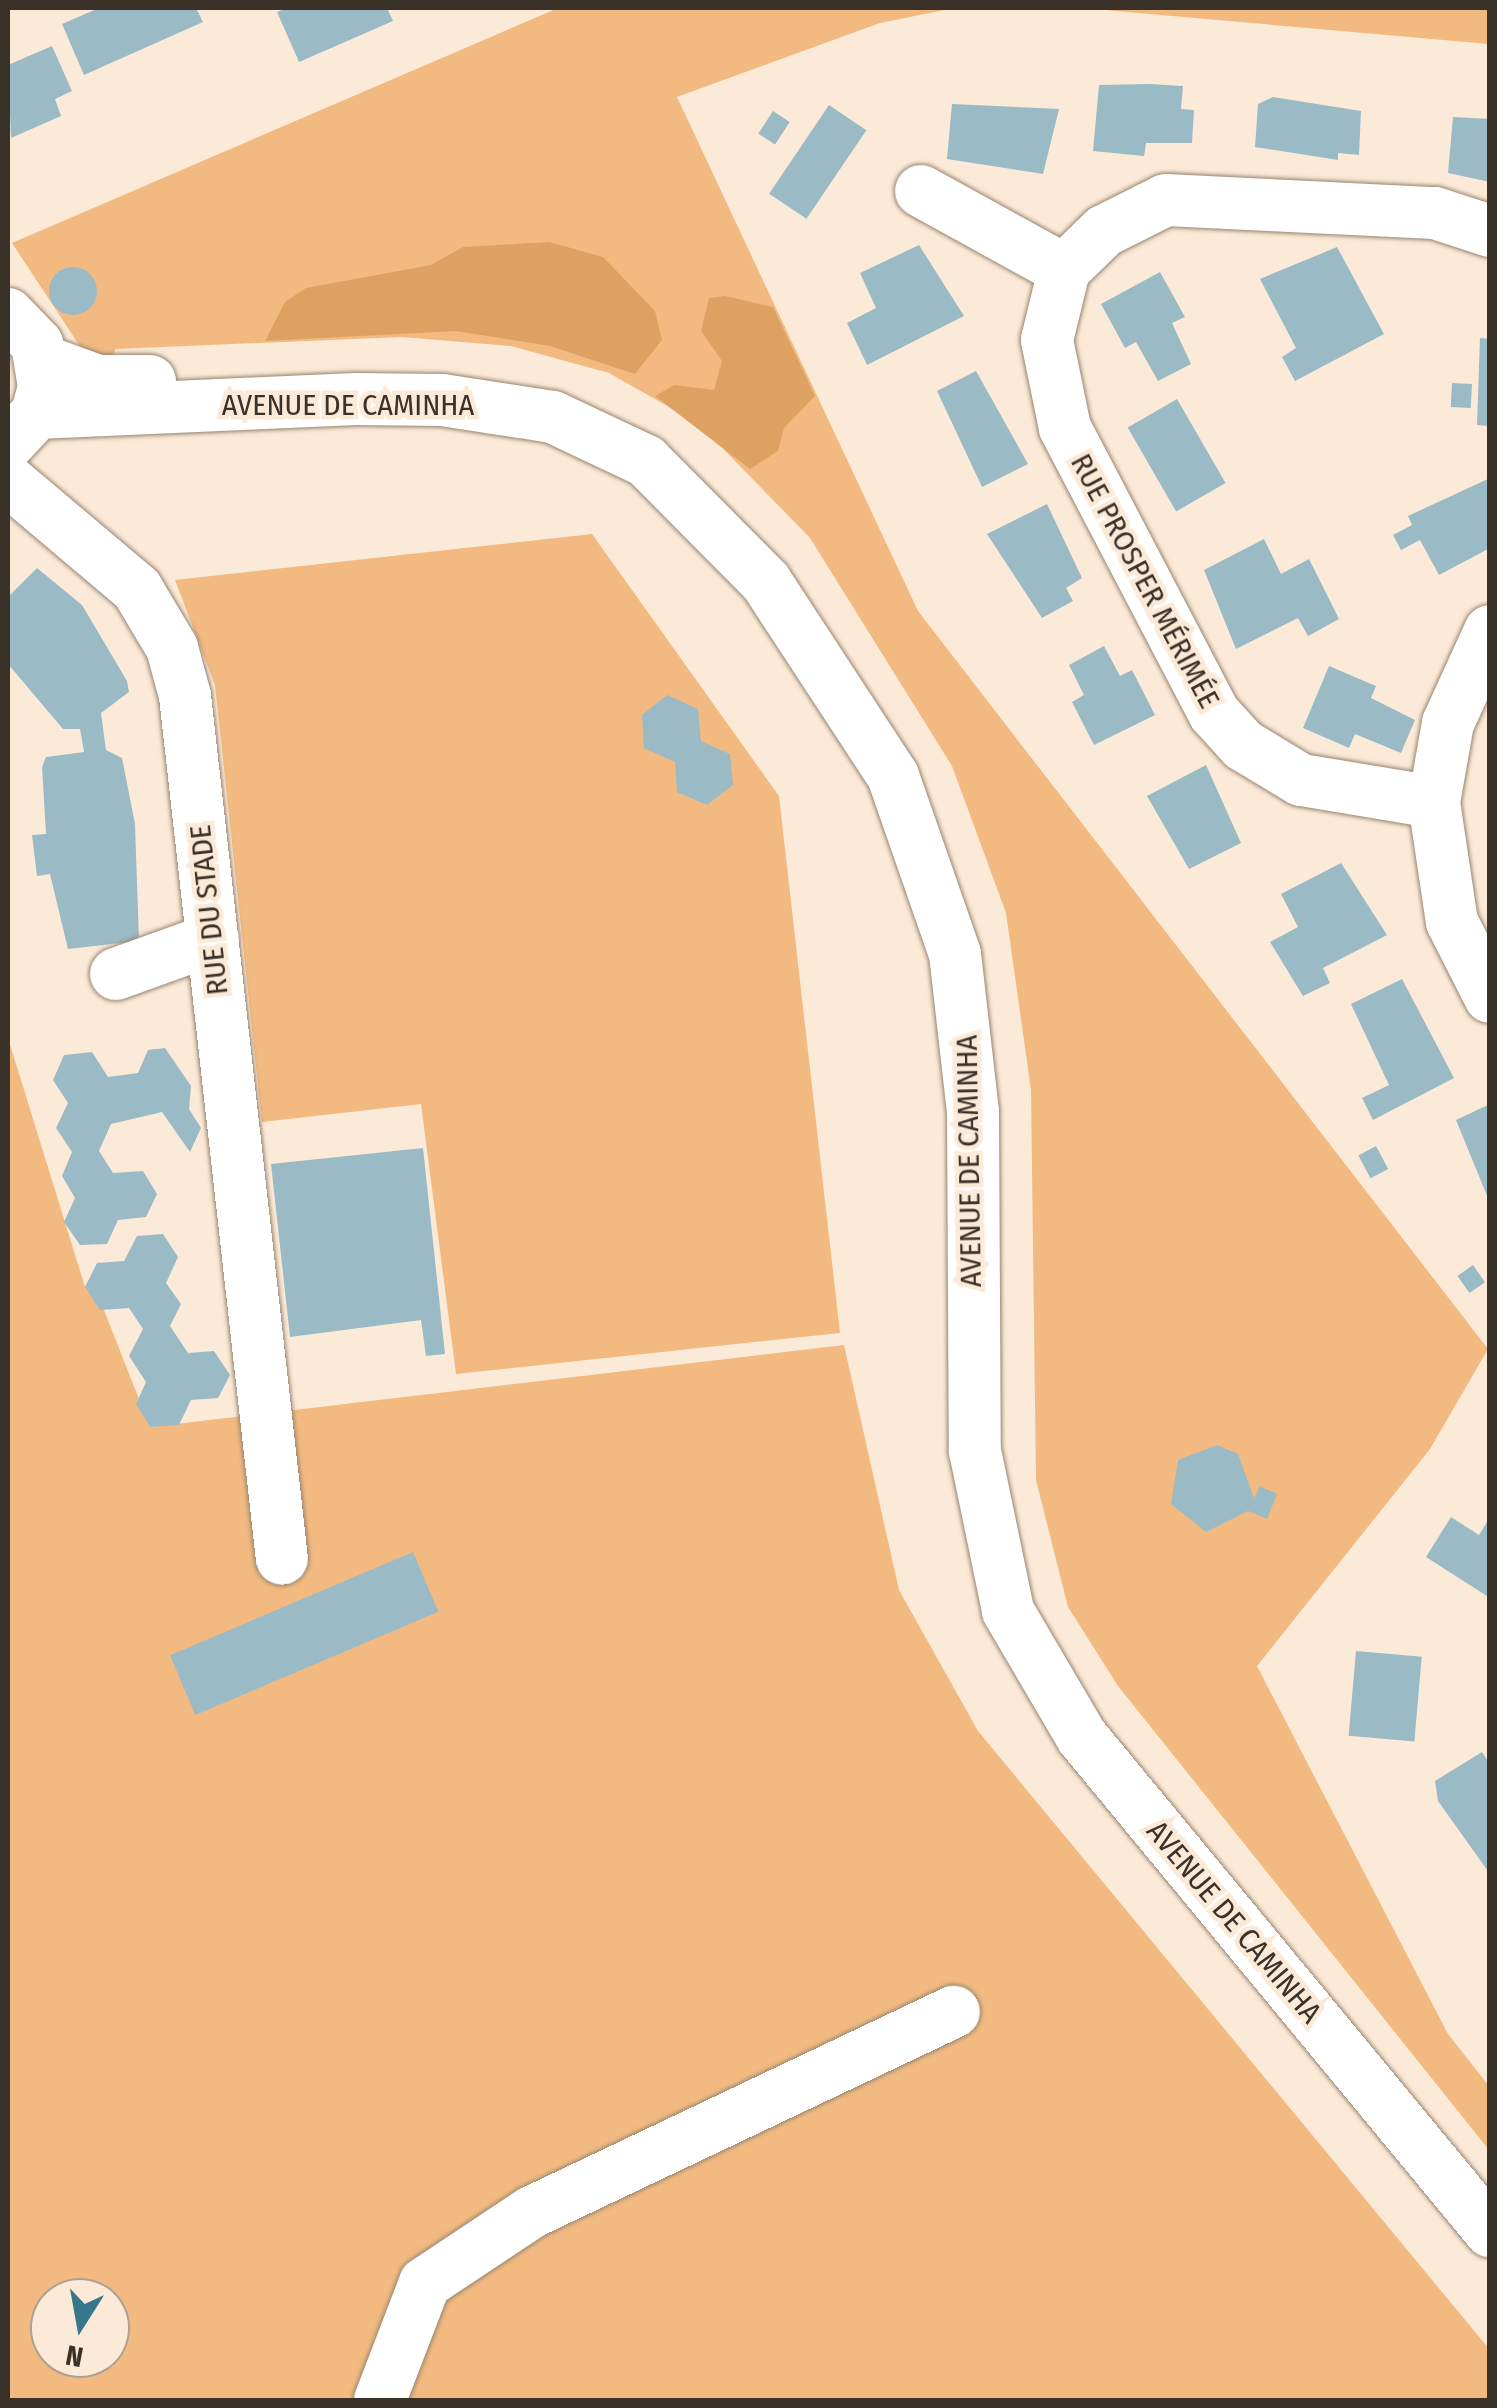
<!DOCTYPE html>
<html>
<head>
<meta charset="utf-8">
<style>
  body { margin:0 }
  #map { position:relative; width:1497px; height:2408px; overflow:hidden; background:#fcead8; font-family:"Fira Sans Condensed",sans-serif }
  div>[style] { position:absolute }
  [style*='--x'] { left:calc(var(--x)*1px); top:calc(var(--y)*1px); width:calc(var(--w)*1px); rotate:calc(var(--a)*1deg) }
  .green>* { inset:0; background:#f2ba81 }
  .forest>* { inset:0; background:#dda162 }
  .building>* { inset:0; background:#9abac6; transform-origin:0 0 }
  .round { border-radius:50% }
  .roads { filter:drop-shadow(0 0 2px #98846f) drop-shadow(0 0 2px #98846f) }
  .minor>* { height:52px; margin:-26px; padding:0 26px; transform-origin:26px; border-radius:26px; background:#fff }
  span { translate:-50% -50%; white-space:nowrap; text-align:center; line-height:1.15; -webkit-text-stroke:9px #fcead8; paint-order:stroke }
  .street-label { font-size:30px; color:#3a3129 }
  .frame { position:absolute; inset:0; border:10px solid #3a3129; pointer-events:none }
  .north { position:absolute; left:30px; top:2278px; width:100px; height:100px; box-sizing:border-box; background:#fcead8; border:2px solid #aea092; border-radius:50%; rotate:191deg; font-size:28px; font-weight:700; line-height:40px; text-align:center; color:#3a3129 }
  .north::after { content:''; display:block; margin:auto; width:35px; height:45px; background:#38768b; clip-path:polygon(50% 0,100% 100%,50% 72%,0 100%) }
</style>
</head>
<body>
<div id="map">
  <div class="green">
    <div style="clip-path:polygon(558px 8px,1489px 8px,1489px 44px,1081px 8px,954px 8px,880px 23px,677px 97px,918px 611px,1488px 1349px,1430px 1449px,1257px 1666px,1448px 2034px,1489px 2086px,1489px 2150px,1118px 1686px,1068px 1607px,1036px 1480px,1031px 1090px,1006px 913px,952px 766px,810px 538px,699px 424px,609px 373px,511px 346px,402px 337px,115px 349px,114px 359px,81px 348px,12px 243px)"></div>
    <div style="clip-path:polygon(592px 534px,779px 796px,840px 1333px,456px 1374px,421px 1104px,262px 1122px,215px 685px,175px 580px)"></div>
    <div style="clip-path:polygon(evenodd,8px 1038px,85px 1287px,104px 1310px,150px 1427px,844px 1345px,899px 1590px,978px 1731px,1490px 2350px,1489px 2400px,8px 2400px,8px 1038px,50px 2298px,110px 2298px,110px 2358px,50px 2358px,50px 2298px)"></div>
  </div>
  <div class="forest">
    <div style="clip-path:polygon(549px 242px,603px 257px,655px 311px,662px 340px,635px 374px,550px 346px,456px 331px,265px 341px,285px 302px,306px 288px,431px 265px,463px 247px)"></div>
    <div style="clip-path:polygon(725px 296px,773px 307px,815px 396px,784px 428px,778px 451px,750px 469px,655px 396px,674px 385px,714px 390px,722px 361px,701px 331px,709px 298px)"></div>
  </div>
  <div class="building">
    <div style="clip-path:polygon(99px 8px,196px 8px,203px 22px,84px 75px,62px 24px)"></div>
    <div style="clip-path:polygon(287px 8px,387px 8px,393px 21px,299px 62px,277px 12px)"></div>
    <div style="clip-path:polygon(52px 46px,72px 91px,55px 99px,61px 116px,11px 138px,8px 65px)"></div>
    <div style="clip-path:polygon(1150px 84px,1183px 86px,1181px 109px,1194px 110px,1192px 143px,1146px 143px,1144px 156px,1093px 151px,1099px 85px)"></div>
    <div style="clip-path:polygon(1273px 97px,1361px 111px,1359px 155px,1338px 153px,1338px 160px,1255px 147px,1258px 104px)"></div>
    <div style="clip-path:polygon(952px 104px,1059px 109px,1043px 174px,947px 159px)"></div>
    <div style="left:829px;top:105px;width:45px;height:107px;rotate:34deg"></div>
    <div style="left:773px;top:111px;width:20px;height:27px;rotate:33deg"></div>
    <div style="clip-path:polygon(1453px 117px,1490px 119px,1490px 182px,1448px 173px)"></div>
    <div style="clip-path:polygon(919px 245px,964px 316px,867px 365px,847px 323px,876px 308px,860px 273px)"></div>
    <div style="clip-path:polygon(1337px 247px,1384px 334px,1295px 381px,1282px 357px,1296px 348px,1260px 279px)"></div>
    <div class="round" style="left:49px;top:267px;width:48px;height:48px"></div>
    <div style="clip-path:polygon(1160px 272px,1185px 317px,1172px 323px,1191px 364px,1158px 381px,1136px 342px,1125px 348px,1101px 304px)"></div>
    <div style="clip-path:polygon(1480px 338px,1490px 339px,1490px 426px,1477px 425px)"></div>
    <div style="clip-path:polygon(976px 371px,1028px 464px,982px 487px,937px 391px)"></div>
    <div style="left:1452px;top:383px;width:20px;height:24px;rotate:3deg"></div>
    <div style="left:1177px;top:399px;width:97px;height:57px;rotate:60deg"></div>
    <div style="clip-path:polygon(1490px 478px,1490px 548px,1439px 575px,1420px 540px,1401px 550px,1393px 535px,1412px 525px,1408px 516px)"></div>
    <div style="clip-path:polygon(1047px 504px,1082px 578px,1066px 588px,1073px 601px,1042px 618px,987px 534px)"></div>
    <div style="clip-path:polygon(1264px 539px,1281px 574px,1309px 559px,1339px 619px,1308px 636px,1298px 618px,1236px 649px,1204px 570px)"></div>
    <div style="clip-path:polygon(37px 568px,82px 605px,127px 681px,129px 692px,101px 713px,106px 750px,122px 758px,135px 824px,139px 941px,68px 949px,50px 874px,37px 876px,32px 835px,46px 834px,42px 767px,46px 757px,84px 752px,80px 729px,63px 729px,8px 664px,8px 597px)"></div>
    <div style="clip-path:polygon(1104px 646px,1120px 676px,1132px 670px,1155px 715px,1094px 745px,1072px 702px,1084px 695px,1069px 665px)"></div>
    <div style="clip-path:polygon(1329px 666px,1376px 686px,1371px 698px,1415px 720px,1401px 753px,1355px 734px,1349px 748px,1303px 728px)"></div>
    <div style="clip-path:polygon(667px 695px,698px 709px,701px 741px,730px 754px,733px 785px,707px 805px,677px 792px,675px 762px,644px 748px,642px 715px)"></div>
    <div style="clip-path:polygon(1206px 765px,1241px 843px,1189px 869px,1147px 796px)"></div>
    <div style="clip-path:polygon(1341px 863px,1387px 935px,1323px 968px,1330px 983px,1303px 996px,1270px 942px,1298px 927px,1281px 894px)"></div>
    <div style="clip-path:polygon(1402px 979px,1454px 1078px,1373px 1120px,1362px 1098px,1389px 1085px,1351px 1004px)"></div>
    <div style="clip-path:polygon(165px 1048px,191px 1086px,189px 1109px,201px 1128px,190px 1152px,162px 1112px,111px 1124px,99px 1151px,113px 1173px,143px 1171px,157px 1194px,146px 1217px,118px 1220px,107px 1244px,80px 1245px,64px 1222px,75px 1198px,62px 1176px,72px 1152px,56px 1128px,68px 1103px,53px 1080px,64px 1055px,92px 1052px,108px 1077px,138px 1073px,148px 1050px)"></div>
    <div style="clip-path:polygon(1490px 1104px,1490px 1203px,1456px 1120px)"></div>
    <div style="left:1376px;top:1146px;width:26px;height:20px;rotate:62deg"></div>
    <div style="clip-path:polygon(423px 1148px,445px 1354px,426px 1356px,421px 1320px,290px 1337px,271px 1164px)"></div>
    <div style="clip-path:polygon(163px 1234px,178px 1257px,166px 1283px,181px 1304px,170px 1326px,188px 1353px,214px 1351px,230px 1375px,218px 1398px,191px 1400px,179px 1425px,150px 1427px,136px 1404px,146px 1382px,129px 1356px,143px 1329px,129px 1308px,100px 1310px,85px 1287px,97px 1263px,124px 1261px,137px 1236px)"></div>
    <div style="left:1473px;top:1265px;width:21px;height:19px;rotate:55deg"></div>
    <div style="clip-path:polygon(1217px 1445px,1238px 1454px,1254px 1498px,1260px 1486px,1277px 1494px,1267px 1519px,1248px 1511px,1206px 1532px,1171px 1504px,1178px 1460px)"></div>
    <div style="clip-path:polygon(1451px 1517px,1479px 1535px,1490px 1517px,1490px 1598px,1426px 1557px)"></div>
    <div style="left:413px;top:1552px;width:65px;height:264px;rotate:67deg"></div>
    <div style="left:1356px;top:1651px;width:66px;height:85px;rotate:5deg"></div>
    <div style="clip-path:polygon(1482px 1752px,1490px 1764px,1490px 1874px,1438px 1801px,1435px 1781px)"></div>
  </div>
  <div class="roads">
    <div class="minor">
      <div style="--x:921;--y:191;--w:163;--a:28.9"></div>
      <div style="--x:8;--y:314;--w:42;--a:46"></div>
      <div style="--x:37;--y:344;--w:44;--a:80.8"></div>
      <div style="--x:44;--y:387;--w:27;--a:105"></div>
      <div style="--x:37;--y:413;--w:42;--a:133.1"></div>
      <div style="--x:43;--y:361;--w:59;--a:20"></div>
      <div style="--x:98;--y:381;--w:52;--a:0"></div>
      <div style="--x:37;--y:413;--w:319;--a:-2.5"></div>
      <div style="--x:356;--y:399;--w:86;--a:0.7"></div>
      <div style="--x:442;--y:400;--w:112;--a:8.7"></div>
      <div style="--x:553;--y:417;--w:103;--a:25.3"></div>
      <div style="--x:646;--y:461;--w:170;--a:45.2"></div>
      <div style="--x:766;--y:582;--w:232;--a:56.8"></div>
      <div style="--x:893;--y:776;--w:188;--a:70.8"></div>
      <div style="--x:955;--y:954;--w:159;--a:83.5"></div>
      <div style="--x:973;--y:1112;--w:339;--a:89.7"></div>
      <div style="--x:975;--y:1451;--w:163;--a:78.3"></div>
      <div style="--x:1008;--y:1611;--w:146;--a:59.6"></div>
      <div style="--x:1082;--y:1737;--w:641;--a:50.45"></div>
      <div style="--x:8;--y:480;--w:169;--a:40.2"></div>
      <div style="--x:137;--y:589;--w:69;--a:59.3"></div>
      <div style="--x:172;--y:648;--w:50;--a:74.8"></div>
      <div style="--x:185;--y:696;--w:868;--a:83.59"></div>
      <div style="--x:1490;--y:631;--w:101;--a:114.5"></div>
      <div style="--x:1448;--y:723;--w:80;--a:100"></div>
      <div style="--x:1434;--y:802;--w:121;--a:81.5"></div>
      <div style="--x:1452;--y:922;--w:84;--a:63.1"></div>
      <div style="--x:1434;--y:802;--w:135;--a:-170.6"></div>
      <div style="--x:1301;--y:780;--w:68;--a:-148.9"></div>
      <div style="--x:1243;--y:745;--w:43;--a:-132.2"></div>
      <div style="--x:1214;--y:713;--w:322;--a:-117.6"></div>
      <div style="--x:1065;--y:428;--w:90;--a:-101.6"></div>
      <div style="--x:1047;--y:340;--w:72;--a:-76.3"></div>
      <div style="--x:1064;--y:270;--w:56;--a:-44.3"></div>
      <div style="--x:1104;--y:231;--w:69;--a:-26.6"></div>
      <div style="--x:1166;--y:200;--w:269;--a:2.8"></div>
      <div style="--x:1435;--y:213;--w:58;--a:18.1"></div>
      <div style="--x:116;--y:974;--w:103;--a:-19.8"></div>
      <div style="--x:380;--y:2400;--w:125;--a:-69"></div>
      <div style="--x:425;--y:2283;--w:128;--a:-33.6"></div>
      <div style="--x:532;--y:2212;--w:467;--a:-25.4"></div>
    </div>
  </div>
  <div class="street-label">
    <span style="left:348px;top:405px">AVENUE DE CAMINHA</span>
    <span style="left:1145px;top:581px;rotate:62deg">RUE PROSPER MÉRIMÉE</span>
    <span style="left:209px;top:910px;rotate:-96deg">RUE DU STADE</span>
    <span style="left:969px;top:1161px;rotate:-91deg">AVENUE DE CAMINHA</span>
    <span style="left:1234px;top:1922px;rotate:50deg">AVENUE DE CAMINHA</span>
  </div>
  <div class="frame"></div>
  <div class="north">N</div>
</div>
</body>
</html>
